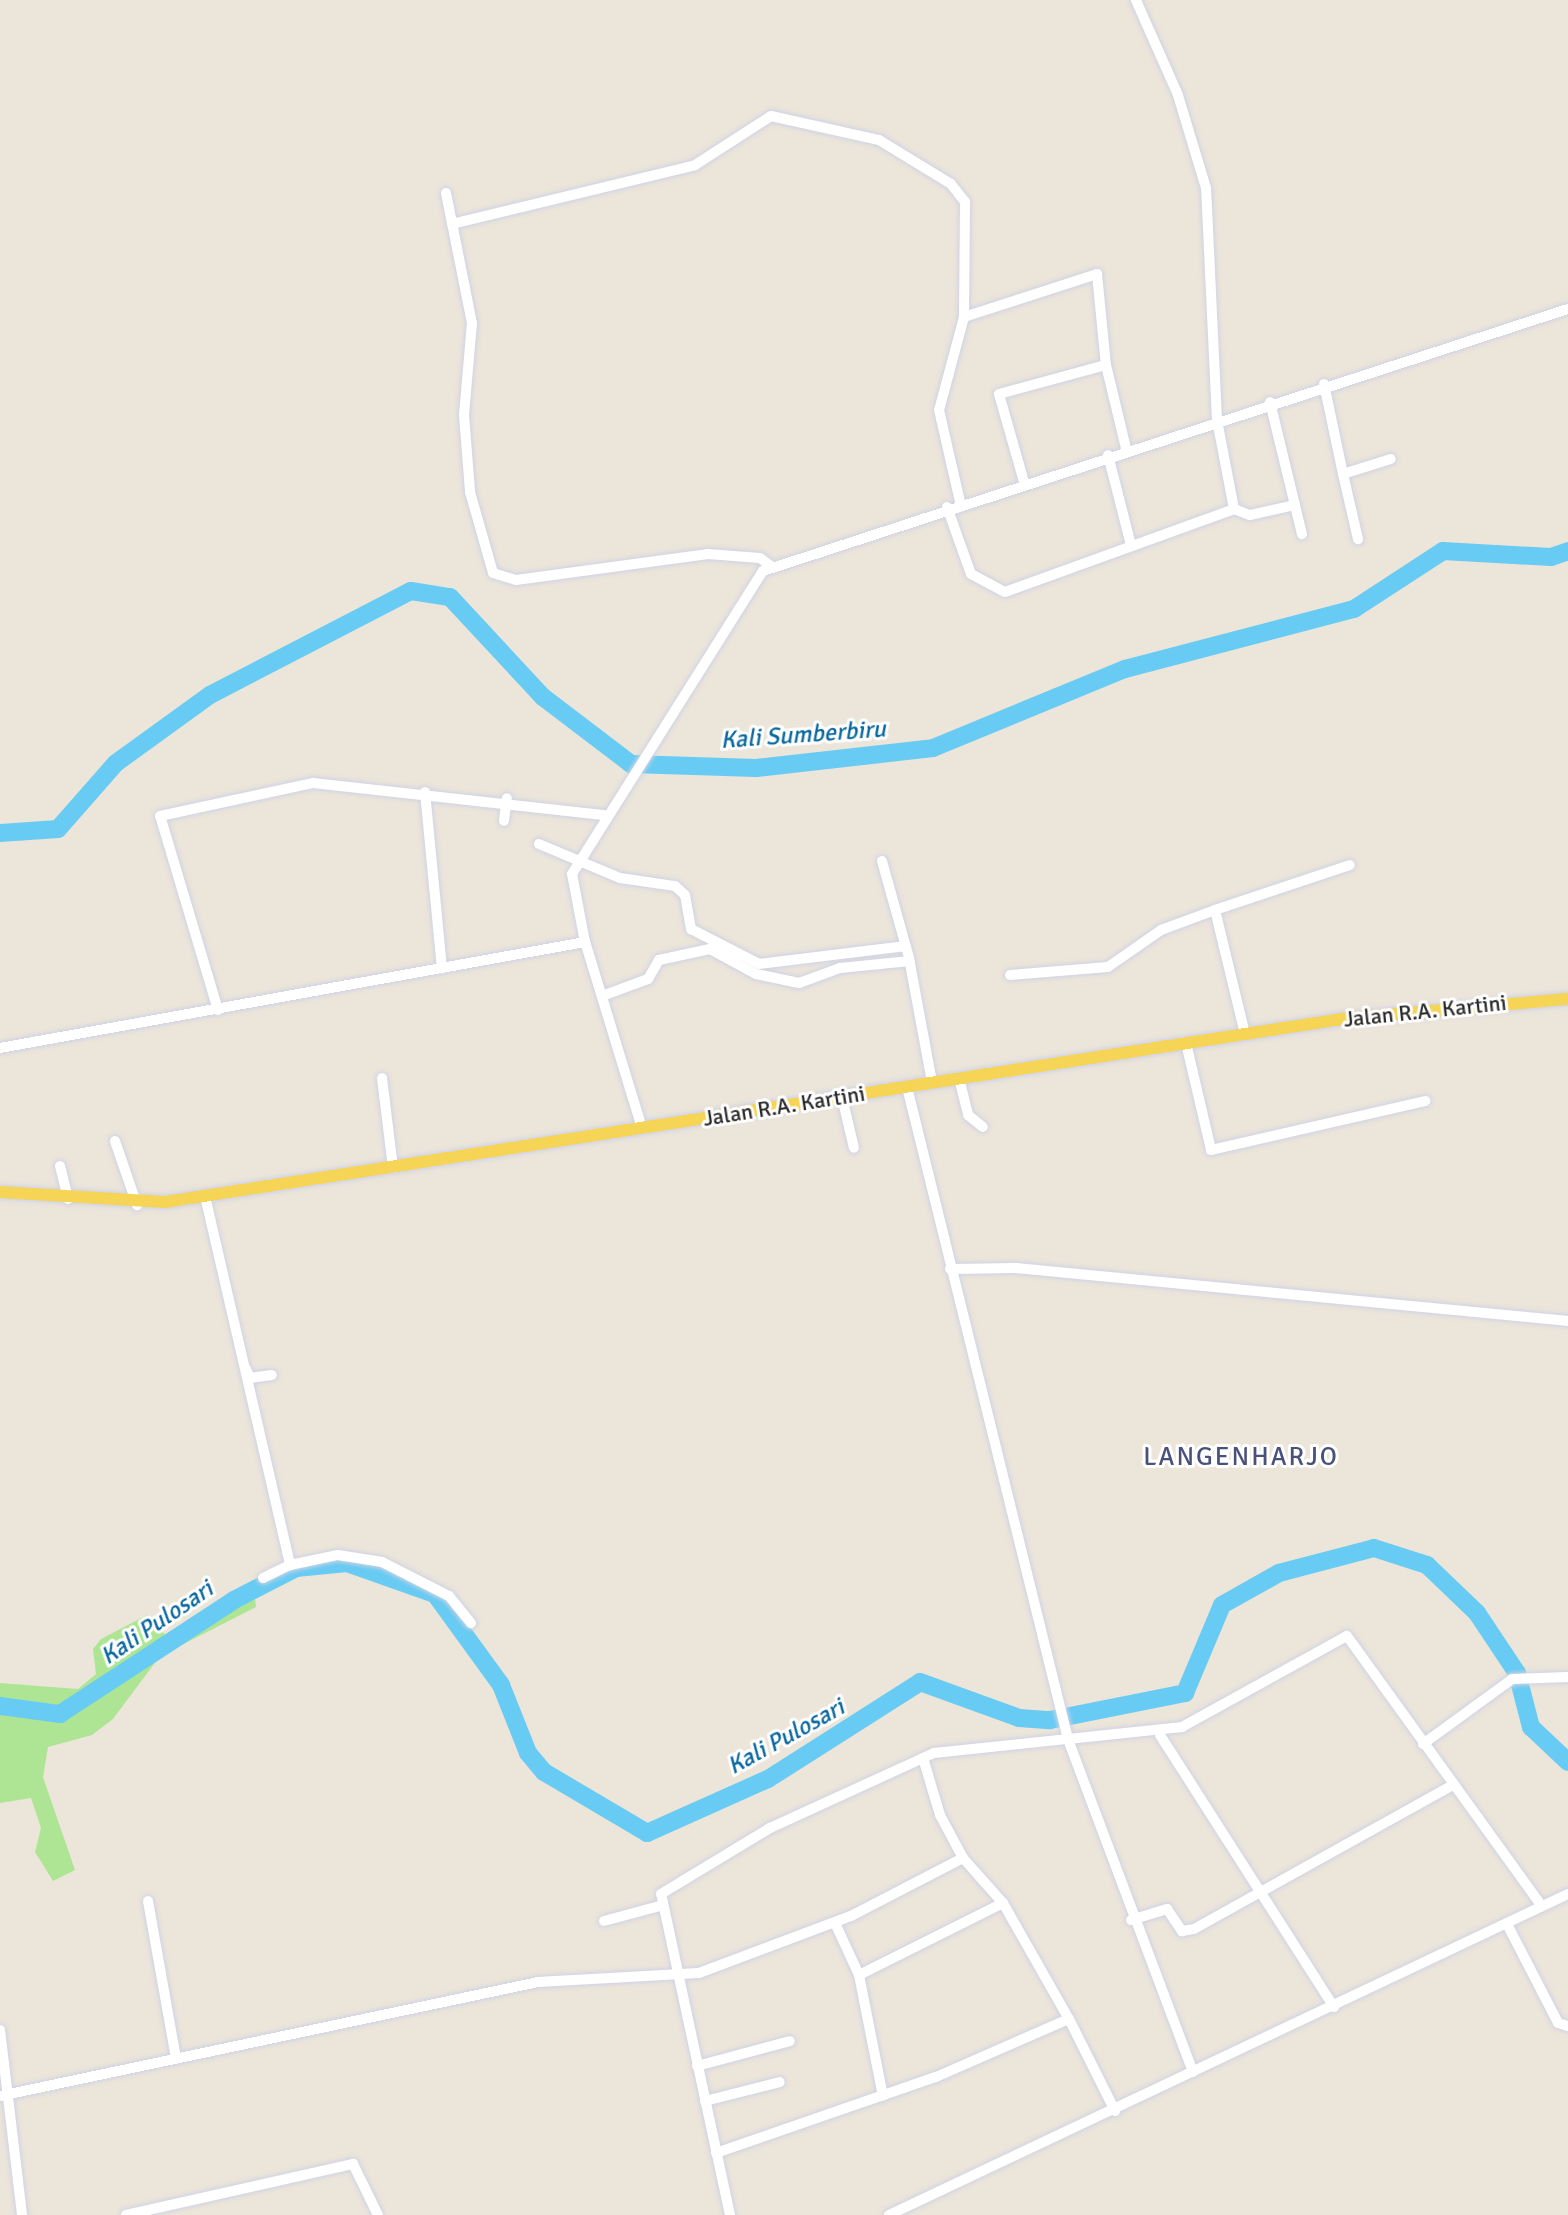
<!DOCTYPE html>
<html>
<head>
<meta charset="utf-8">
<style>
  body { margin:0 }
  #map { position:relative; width:1568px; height:2215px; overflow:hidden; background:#ece5da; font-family:Signika,sans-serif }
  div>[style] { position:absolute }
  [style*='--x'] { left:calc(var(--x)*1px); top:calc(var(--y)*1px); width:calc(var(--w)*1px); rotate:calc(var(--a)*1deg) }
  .green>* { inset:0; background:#aee594 }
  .river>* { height:18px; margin:-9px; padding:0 9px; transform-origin:9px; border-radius:9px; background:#68cbf3 }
  .roads { filter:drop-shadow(0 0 2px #cfd3e3) drop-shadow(0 0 2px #cfd3e3) }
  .minor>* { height:10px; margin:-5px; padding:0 5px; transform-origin:5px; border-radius:5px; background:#fff }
  .major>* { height:12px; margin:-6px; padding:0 6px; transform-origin:6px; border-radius:6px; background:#f6d455 }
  span { translate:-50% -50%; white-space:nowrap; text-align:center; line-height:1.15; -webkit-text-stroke:6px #fff; paint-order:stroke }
  .street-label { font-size:22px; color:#292929 }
  .water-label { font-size:24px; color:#08679e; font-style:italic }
  .quarter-label { font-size:26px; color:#48507b; letter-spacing:2px }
</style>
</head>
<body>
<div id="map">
  <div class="green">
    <div style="clip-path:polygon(254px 1589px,256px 1607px,160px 1656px,113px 1719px,92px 1735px,48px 1747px,43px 1777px,75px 1870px,53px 1881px,35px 1852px,41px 1828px,31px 1798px,0 1803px,0 1683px,78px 1689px,96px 1674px,93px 1649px,101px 1639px,147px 1615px,170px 1640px)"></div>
  </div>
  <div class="river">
    <div style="--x:0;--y:833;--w:58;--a:-3.9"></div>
    <div style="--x:58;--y:829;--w:88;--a:-48.7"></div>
    <div style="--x:116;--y:763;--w:116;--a:-35.9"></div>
    <div style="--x:210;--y:695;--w:226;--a:-27.4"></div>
    <div style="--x:411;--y:591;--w:39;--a:9"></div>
    <div style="--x:450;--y:597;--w:137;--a:47.1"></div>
    <div style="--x:543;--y:697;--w:111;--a:37.3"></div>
    <div style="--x:631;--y:764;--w:125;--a:1.8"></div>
    <div style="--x:756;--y:768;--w:178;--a:-6.4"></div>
    <div style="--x:933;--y:748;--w:208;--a:-22.4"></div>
    <div style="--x:1125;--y:669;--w:237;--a:-14.7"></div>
    <div style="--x:1354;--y:609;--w:106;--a:-33.1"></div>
    <div style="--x:1443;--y:551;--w:108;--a:3.2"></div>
    <div style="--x:1551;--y:557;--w:18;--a:-19"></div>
    <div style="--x:0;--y:1706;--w:61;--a:7.6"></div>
    <div style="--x:60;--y:1714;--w:208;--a:-33.2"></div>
    <div style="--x:234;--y:1600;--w:70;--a:-27.3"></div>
    <div style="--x:296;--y:1568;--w:51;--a:-5.6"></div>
    <div style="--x:347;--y:1563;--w:93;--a:19.4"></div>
    <div style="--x:435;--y:1594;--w:112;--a:54"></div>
    <div style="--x:501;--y:1685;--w:73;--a:68.3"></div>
    <div style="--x:528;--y:1753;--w:25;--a:50"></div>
    <div style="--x:544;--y:1772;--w:120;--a:30.6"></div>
    <div style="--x:647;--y:1833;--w:133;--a:-24.1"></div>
    <div style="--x:768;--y:1779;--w:180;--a:-32.5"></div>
    <div style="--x:920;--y:1682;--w:105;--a:20"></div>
    <div style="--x:1019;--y:1718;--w:31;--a:4"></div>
    <div style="--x:1050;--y:1720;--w:138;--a:-11.3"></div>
    <div style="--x:1185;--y:1693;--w:95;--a:-67.2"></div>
    <div style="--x:1222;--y:1605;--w:65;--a:-29.3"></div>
    <div style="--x:1279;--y:1573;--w:98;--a:-14.7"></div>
    <div style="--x:1374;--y:1548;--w:56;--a:17.8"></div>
    <div style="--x:1427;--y:1565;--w:69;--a:43.8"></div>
    <div style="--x:1477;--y:1613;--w:72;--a:56.3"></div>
    <div style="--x:1517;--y:1673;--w:56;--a:75.5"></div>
    <div style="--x:1531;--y:1727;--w:51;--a:43.4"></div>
  </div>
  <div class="roads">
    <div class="minor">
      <div style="--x:446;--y:193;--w:133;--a:78.7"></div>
      <div style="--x:472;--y:323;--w:92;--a:95"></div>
      <div style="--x:464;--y:415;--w:77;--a:85.5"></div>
      <div style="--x:470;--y:492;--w:84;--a:74.1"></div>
      <div style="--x:493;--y:573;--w:24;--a:17"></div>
      <div style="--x:516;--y:580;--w:194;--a:-7.7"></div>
      <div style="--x:708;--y:554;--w:52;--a:4.4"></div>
      <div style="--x:760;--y:558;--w:14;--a:36"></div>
      <div style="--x:452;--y:224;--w:250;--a:-13.6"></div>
      <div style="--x:695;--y:165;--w:90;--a:-32.8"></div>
      <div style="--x:771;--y:116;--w:111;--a:12.5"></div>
      <div style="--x:879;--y:140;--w:84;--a:31.4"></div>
      <div style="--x:951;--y:184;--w:23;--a:52"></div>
      <div style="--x:965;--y:202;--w:115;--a:90.5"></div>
      <div style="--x:964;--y:317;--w:96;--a:105"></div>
      <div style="--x:939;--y:410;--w:94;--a:77.1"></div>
      <div style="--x:964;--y:317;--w:140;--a:-17.9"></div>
      <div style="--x:1097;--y:274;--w:91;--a:84.4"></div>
      <div style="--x:1106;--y:365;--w:85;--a:76.5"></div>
      <div style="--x:1324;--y:384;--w:92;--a:78.1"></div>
      <div style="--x:1343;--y:474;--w:50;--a:-17.4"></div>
      <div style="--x:1270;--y:402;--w:136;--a:76.4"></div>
      <div style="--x:1108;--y:455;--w:93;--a:75.7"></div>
      <div style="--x:1343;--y:474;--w:67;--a:77"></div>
      <div style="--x:1024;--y:482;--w:91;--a:-105.9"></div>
      <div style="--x:999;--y:394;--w:111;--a:-15.2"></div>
      <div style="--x:947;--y:507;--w:71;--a:70.3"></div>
      <div style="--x:971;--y:574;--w:38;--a:28"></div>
      <div style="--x:1005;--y:592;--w:244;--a:-19.9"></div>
      <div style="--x:1234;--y:509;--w:91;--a:-100.8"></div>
      <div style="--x:1217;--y:420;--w:232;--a:-92.7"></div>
      <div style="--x:1206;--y:188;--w:97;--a:-106.8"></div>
      <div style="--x:1178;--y:95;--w:104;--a:-113.9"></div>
      <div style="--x:1234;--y:509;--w:17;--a:21"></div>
      <div style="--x:1250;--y:515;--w:46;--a:-12.5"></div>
      <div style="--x:425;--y:792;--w:177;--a:84.5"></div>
      <div style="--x:504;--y:821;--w:23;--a:-83"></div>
      <div style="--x:539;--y:844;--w:88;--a:22.8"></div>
      <div style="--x:620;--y:878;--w:56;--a:8.3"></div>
      <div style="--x:675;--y:886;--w:13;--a:42"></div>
      <div style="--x:685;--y:895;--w:35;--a:80"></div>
      <div style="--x:691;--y:929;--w:76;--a:27.2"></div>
      <div style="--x:759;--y:964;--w:148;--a:-7"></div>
      <div style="--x:882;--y:861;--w:101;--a:74.4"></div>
      <div style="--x:909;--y:958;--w:126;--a:79.5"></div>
      <div style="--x:1215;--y:910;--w:142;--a:-18.4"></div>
      <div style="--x:1010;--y:975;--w:98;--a:-4.7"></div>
      <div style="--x:1108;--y:967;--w:65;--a:-34.9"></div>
      <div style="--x:1161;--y:930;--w:58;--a:-20.3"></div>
      <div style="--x:1215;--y:910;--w:128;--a:76.4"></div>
      <div style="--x:602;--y:996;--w:49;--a:-20.3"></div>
      <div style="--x:648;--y:979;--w:22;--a:-60"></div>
      <div style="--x:659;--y:960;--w:52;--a:-12.2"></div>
      <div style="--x:710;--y:949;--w:52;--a:28.5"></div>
      <div style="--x:756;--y:974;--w:44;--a:11.8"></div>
      <div style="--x:799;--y:983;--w:44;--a:-20.1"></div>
      <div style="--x:840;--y:968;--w:70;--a:-5.7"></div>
      <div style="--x:218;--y:1010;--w:202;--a:-106.6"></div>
      <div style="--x:160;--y:816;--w:157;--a:-12.2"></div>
      <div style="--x:313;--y:783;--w:294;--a:6.3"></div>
      <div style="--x:1186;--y:1043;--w:110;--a:76.8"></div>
      <div style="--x:1211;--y:1150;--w:220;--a:-12.9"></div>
      <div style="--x:0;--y:1048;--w:595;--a:-10.27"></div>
      <div style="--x:382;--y:1078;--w:90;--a:83"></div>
      <div style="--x:959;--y:1078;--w:38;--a:76"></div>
      <div style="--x:968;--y:1115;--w:19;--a:39"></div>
      <div style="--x:842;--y:1097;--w:52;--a:76.8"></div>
      <div style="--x:642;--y:1128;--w:195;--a:-107"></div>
      <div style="--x:585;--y:942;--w:69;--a:-100.8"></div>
      <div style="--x:572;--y:874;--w:358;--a:-57.8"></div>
      <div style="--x:763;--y:571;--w:847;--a:-18.03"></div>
      <div style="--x:115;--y:1141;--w:68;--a:71"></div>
      <div style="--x:60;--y:1166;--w:34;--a:76"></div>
      <div style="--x:205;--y:1196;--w:379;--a:77"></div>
      <div style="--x:290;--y:1565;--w:49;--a:-11.8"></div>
      <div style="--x:338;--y:1555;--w:45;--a:9"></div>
      <div style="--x:382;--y:1562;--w:75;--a:26.9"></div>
      <div style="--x:449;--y:1596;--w:35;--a:51"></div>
      <div style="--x:950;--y:1269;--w:66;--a:-0.9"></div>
      <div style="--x:1016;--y:1268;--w:555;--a:5.48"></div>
      <div style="--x:246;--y:1369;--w:10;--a:66"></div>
      <div style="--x:250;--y:1378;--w:22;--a:-8"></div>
      <div style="--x:263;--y:1578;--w:30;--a:-26"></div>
      <div style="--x:1160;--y:1735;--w:323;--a:57.4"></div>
      <div style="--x:1423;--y:1744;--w:110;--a:-36.1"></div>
      <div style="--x:1512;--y:1679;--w:56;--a:-2"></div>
      <div style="--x:923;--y:1758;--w:59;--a:73.4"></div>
      <div style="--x:940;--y:1815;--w:49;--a:61.9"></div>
      <div style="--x:148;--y:1901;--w:159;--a:79.9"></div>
      <div style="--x:1131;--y:1920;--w:38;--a:-17"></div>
      <div style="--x:1167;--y:1909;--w:27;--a:56"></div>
      <div style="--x:1182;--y:1931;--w:12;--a:-9"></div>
      <div style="--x:1194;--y:1929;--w:296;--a:-29.1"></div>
      <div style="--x:604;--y:1921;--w:58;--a:-15"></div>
      <div style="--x:835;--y:1923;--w:57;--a:65.2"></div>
      <div style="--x:859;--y:1975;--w:123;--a:78.8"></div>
      <div style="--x:1507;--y:1924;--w:111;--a:62.7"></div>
      <div style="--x:1558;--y:2023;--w:10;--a:17"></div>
      <div style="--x:859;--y:1975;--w:161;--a:-26.6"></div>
      <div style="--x:1003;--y:1903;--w:133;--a:60.4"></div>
      <div style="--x:0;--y:2030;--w:186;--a:83.2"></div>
      <div style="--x:697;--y:2066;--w:96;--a:-15"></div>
      <div style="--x:1193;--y:2072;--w:356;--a:-110.6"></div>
      <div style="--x:1068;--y:1739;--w:115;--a:-6"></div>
      <div style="--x:1182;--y:1727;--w:188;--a:-28.9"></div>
      <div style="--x:1347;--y:1636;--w:333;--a:54.2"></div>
      <div style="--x:0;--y:2096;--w:550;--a:-11.96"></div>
      <div style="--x:538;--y:1982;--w:161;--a:-3.2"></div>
      <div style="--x:699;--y:1973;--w:162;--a:-20.6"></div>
      <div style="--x:851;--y:1916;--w:126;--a:-27.4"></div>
      <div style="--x:963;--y:1858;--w:60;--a:48.4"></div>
      <div style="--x:705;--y:2101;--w:77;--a:-14.2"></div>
      <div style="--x:716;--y:2153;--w:233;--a:-19.1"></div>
      <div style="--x:936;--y:2077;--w:145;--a:-23.6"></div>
      <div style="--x:1069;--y:2019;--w:103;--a:63.4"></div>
      <div style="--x:126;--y:2215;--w:233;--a:-12.7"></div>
      <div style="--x:353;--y:2164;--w:57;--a:63.9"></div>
      <div style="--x:730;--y:2215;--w:328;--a:-102.1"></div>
      <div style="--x:661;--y:1894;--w:127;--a:-31.2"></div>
      <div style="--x:770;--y:1828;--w:180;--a:-24.6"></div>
      <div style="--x:934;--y:1753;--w:135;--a:-6"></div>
      <div style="--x:1068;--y:1739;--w:672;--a:-103.87"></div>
      <div style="--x:889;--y:2215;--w:751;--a:-25.3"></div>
    </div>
    <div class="major">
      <div style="--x:0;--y:1192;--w:165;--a:3.5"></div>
      <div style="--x:165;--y:1202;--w:1191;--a:-8.84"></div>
      <div style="--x:1342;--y:1019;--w:227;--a:-5.1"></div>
    </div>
  </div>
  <div class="street-label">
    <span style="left:1425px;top:1011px;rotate:-6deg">Jalan R.A. Kartini</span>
    <span style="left:784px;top:1106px;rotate:-9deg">Jalan R.A. Kartini</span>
  </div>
  <div class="water-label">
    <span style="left:803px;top:735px;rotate:-4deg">Kali Sumberbiru</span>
    <span style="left:157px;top:1623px;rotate:-34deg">Kali Pulosari</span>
    <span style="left:786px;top:1737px;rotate:-29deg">Kali Pulosari</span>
  </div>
  <div class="quarter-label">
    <span style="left:1241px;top:1458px">LANGENHARJO</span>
  </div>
</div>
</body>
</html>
